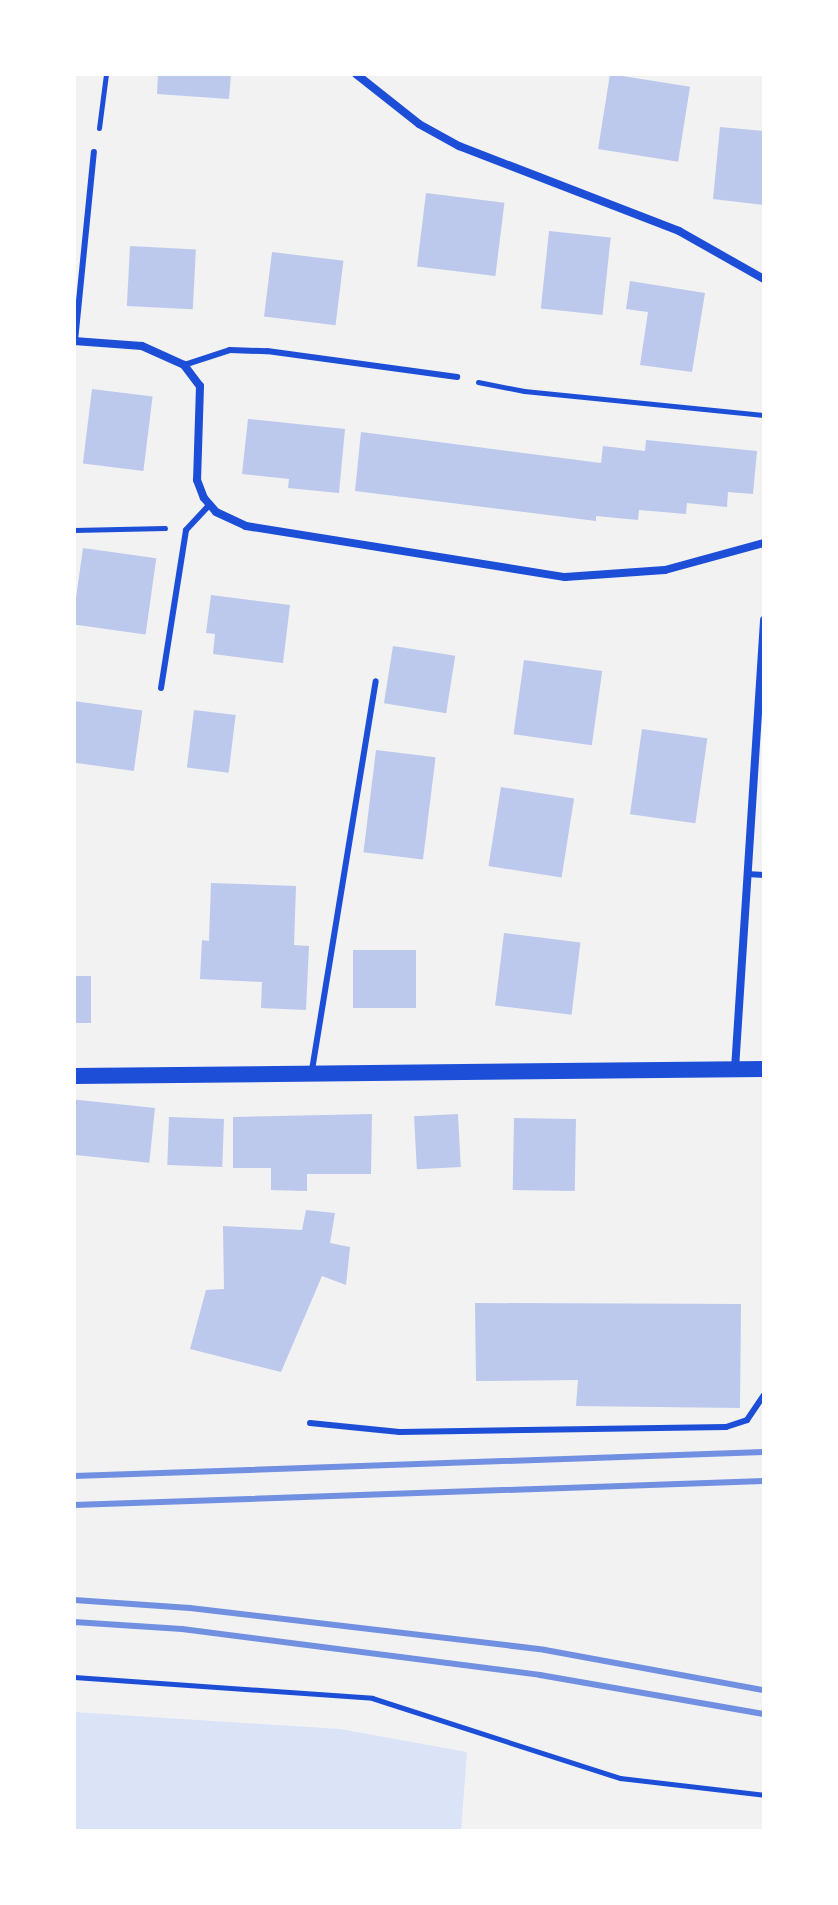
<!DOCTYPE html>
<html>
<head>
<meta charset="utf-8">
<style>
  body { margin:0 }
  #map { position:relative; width:838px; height:1905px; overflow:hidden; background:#f2f2f2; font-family:Rubik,sans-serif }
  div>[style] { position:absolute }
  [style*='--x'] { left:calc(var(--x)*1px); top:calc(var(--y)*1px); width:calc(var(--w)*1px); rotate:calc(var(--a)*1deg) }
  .green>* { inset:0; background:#dbe4f7 }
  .building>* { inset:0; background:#bdc9ec; transform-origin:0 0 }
  .path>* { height:5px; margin:-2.5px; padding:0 2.5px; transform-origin:2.5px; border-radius:2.5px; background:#1d4ed8 }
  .service>* { height:6px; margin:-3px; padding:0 3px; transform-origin:3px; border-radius:3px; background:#1d4ed8 }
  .minor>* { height:8px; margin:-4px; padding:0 4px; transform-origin:4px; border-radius:4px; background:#1d4ed8 }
  .secondary>* { height:16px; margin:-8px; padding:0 8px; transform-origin:8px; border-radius:8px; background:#1d4ed8 }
  .rail>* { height:6px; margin:-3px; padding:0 3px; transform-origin:3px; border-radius:3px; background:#7290e2 }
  span { translate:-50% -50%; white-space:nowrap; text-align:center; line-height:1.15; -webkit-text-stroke:6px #fff; paint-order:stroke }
  .frame { position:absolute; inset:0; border:76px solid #fff; pointer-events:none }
</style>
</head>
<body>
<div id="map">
  <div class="green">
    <div style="clip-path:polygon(74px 1712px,340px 1729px,467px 1752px,461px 1831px,74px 1831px)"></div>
  </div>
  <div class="building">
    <div style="clip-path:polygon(158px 74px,231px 74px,229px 99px,157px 94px)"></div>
    <div style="left:610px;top:74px;width:81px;height:76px;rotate:9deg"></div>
    <div style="clip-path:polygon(720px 127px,764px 131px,764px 205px,713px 199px)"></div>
    <div style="left:426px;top:193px;width:79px;height:74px;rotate:7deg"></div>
    <div style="left:549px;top:231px;width:62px;height:78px;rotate:6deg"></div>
    <div style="left:130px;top:246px;width:66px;height:60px;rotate:3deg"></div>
    <div style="left:272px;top:252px;width:72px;height:65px;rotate:7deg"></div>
    <div style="clip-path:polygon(630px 281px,705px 293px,692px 372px,640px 365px,648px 312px,626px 309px)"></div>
    <div style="left:92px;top:389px;width:61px;height:75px;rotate:7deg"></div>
    <div style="clip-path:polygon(248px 419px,345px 429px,339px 493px,288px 488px,289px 479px,242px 474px)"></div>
    <div style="clip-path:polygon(361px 432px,601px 463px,603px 446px,645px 451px,646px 440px,757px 451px,753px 494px,728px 492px,727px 507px,687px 503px,686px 514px,639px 510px,638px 520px,596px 516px,596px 521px,355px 491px)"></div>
    <div style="left:83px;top:548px;width:74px;height:77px;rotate:8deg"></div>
    <div style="clip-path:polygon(211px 595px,290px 605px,283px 663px,213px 654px,215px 634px,206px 633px)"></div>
    <div style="left:393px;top:646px;width:63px;height:58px;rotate:9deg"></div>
    <div style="left:524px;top:660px;width:79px;height:75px;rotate:8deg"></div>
    <div style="left:74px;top:701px;width:69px;height:61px;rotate:8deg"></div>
    <div style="left:194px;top:710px;width:42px;height:58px;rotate:7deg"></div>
    <div style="left:642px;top:729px;width:66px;height:86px;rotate:8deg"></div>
    <div style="left:376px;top:750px;width:60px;height:103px;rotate:7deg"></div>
    <div style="left:501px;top:787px;width:74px;height:80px;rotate:9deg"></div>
    <div style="clip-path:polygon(211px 883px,296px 886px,294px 945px,309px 946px,306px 1010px,261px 1008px,262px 982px,200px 979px,202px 940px,209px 941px)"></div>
    <div style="left:504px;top:933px;width:77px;height:73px;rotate:7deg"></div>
    <div style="left:353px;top:950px;width:63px;height:58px"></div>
    <div style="left:74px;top:976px;width:17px;height:47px"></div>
    <div style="left:155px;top:1108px;width:55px;height:81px;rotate:96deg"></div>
    <div style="clip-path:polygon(372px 1114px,371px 1174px,307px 1174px,307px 1191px,271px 1190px,271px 1168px,233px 1168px,233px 1117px)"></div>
    <div style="left:458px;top:1114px;width:53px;height:44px;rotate:87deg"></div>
    <div style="left:169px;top:1117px;width:55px;height:48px;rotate:2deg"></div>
    <div style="left:514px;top:1118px;width:62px;height:72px;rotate:1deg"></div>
    <div style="clip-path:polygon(306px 1210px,335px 1213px,330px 1243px,350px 1247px,346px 1285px,322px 1276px,281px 1372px,190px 1349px,206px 1290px,224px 1289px,223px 1226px,302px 1230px)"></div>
    <div style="clip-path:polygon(475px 1303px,741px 1304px,740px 1408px,576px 1406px,578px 1380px,476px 1381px)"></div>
  </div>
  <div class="path">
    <div style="--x:99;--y:128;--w:54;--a:-82.6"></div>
    <div style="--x:478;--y:382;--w:47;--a:11.1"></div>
    <div style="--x:524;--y:391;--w:241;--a:5.7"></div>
    <div style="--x:74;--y:530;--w:91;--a:-1.3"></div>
    <div style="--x:74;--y:1677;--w:299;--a:4"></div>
    <div style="--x:372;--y:1698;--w:261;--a:17.9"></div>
    <div style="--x:620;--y:1778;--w:145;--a:6.7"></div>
  </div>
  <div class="service">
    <div style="--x:75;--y:341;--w:190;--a:-84.3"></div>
    <div style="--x:184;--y:365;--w:48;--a:-18.1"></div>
    <div style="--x:230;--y:350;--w:37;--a:2"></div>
    <div style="--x:267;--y:351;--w:192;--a:7.8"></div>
    <div style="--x:161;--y:688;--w:160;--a:-81"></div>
    <div style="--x:186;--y:530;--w:33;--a:-47"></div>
    <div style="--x:747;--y:874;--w:17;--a:3"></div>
    <div style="--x:312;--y:1070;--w:394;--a:-80.7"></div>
    <div style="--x:310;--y:1423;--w:90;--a:5.7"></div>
    <div style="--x:400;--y:1432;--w:326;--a:-0.9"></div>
    <div style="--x:726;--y:1427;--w:22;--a:-18"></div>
    <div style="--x:747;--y:1420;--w:30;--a:-56"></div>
  </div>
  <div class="minor">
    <div style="--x:356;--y:74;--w:80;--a:38.4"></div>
    <div style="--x:419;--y:124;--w:46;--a:28.8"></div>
    <div style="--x:459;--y:146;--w:236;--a:21.1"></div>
    <div style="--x:679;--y:231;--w:98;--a:29.5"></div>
    <div style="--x:74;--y:341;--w:68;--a:4.2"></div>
    <div style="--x:142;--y:346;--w:46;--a:24.3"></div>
    <div style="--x:184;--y:365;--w:26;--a:53"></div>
    <div style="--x:200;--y:386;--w:94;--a:91.8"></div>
    <div style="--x:197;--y:480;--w:19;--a:69"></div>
    <div style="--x:204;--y:498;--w:18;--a:49"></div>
    <div style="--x:216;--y:512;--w:33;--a:25"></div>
    <div style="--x:246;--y:526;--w:323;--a:9.1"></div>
    <div style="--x:565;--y:577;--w:100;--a:-4"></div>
    <div style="--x:665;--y:570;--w:103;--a:-15.3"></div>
    <div style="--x:735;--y:1069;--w:450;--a:-86.3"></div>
  </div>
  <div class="secondary">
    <div style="--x:74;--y:1076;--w:690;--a:-0.58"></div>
  </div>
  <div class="rail">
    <div style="--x:74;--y:1476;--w:690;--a:-1.99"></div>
    <div style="--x:74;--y:1505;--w:690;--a:-1.99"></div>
    <div style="--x:74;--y:1600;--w:116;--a:3.9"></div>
    <div style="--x:190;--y:1608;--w:357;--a:6.7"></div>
    <div style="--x:545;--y:1650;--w:223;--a:10.4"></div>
    <div style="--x:74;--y:1622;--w:108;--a:3.7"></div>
    <div style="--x:182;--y:1629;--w:361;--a:7.3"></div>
    <div style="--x:540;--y:1675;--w:227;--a:9.9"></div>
  </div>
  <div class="frame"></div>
</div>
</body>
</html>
